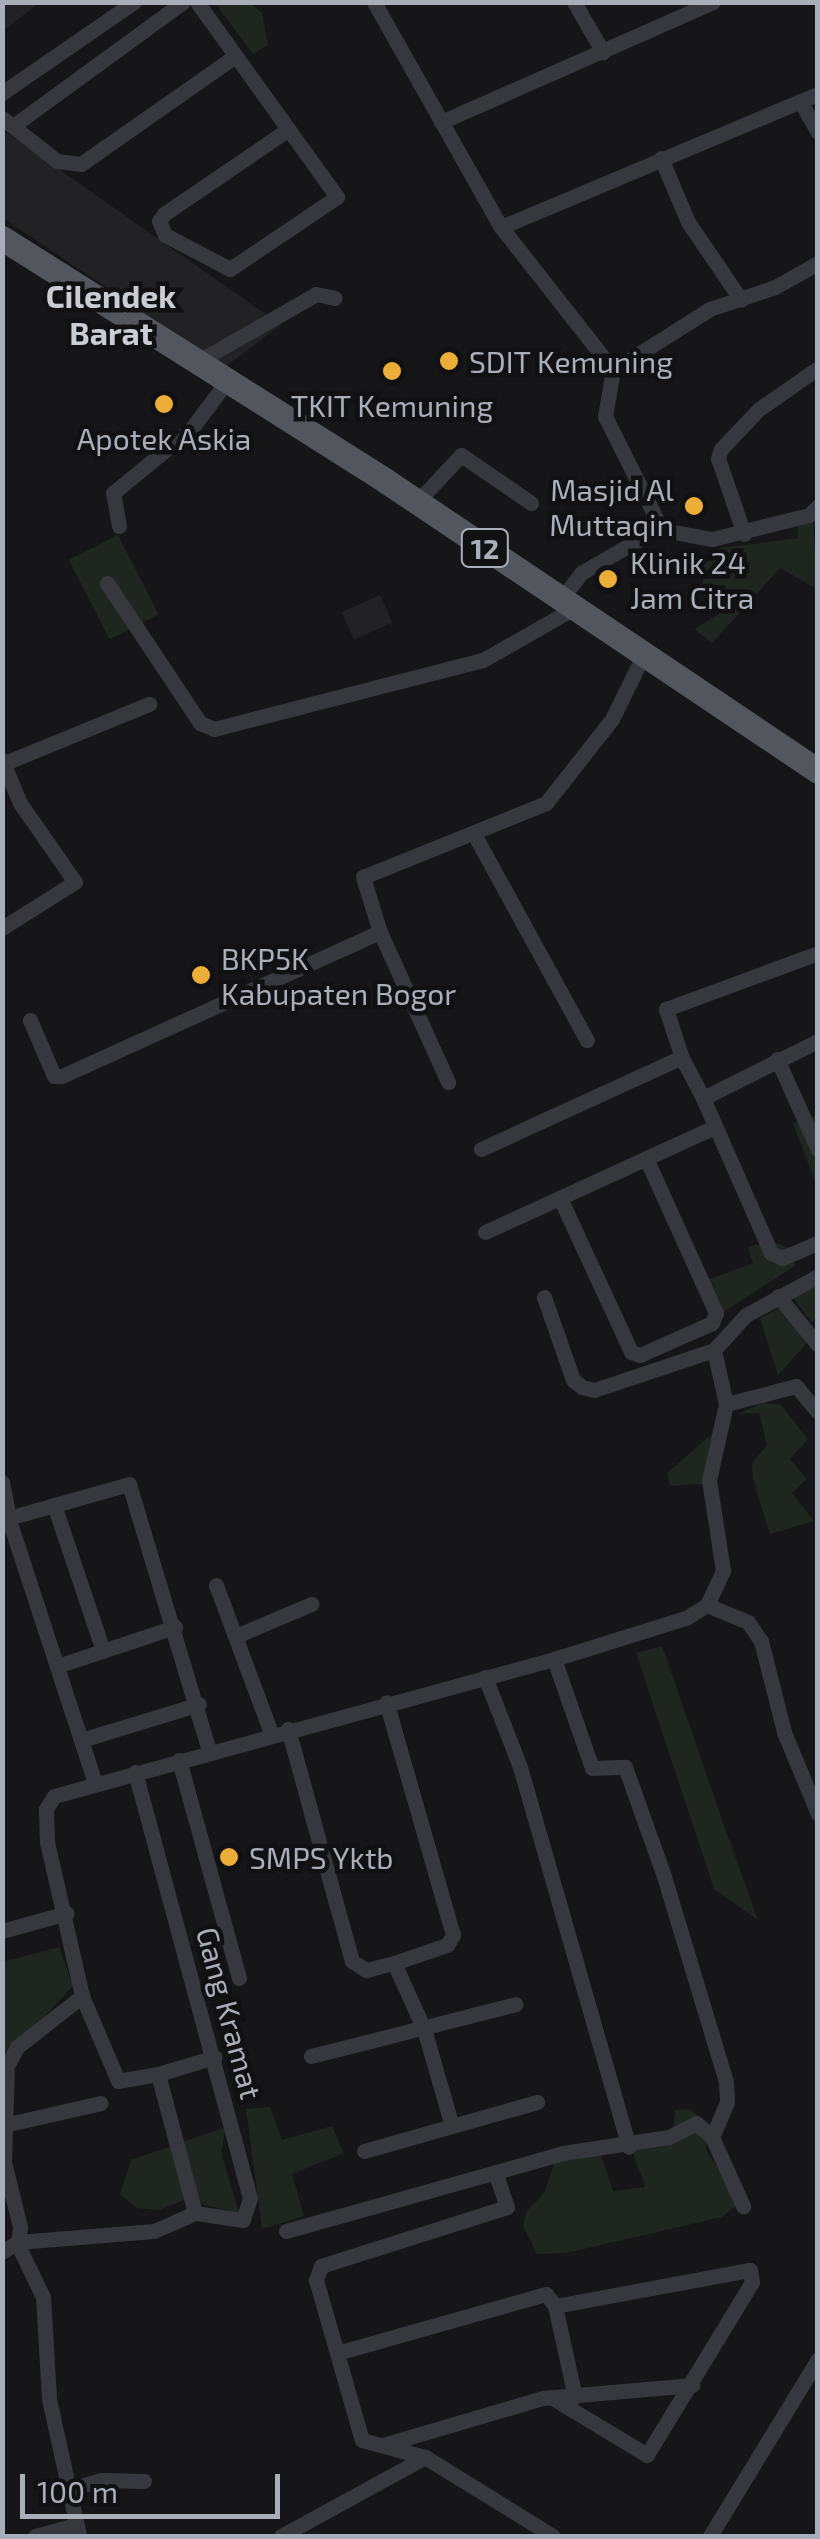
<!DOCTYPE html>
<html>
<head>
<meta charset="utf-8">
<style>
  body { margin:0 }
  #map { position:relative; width:820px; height:2539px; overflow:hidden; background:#161618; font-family:"Exo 2",sans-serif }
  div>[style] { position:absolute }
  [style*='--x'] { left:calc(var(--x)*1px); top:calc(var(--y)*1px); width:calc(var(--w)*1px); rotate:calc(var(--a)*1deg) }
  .built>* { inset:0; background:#222225; transform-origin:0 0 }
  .green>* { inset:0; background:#1e261f; transform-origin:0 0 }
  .minor>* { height:15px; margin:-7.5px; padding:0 7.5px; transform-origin:7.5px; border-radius:7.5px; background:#37383d }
  .primary>* { height:25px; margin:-12.5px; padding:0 12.5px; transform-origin:12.5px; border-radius:12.5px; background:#53565c }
  .dots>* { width:28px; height:28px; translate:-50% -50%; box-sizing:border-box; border:5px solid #111113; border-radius:50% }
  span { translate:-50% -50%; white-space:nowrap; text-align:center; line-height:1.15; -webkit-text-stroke:9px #111113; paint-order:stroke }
  .shield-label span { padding:2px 8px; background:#111113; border:2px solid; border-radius:8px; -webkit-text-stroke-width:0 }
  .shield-label { font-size:28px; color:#a9aeb8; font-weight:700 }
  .poi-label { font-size:30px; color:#a9aeb8 }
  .left { translate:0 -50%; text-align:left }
  .right { translate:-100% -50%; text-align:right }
  .street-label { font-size:30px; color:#a9aeb8 }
  .neighbourhood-label { font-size:32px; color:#cacdd4; font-weight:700 }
  .frame { position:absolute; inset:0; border:5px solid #a9aeb8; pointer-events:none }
  .scale { position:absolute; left:20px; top:2474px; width:260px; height:45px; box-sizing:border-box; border:5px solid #a9aeb8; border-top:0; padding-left:12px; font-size:30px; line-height:35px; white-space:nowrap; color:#a9aeb8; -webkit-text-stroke:8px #111113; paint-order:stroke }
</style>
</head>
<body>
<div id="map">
  <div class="built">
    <div style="clip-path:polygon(3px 2px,39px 2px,39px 3px,3px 31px)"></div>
    <div style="clip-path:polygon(6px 132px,281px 325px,225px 367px,3px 218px)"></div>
    <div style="left:380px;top:595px;width:30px;height:42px;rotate:66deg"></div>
  </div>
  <div class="green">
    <div style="clip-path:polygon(215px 3px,250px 3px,262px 13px,268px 45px,253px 54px)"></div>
    <div style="clip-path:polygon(813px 518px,817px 589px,780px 568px,712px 643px,694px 629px,719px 614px,703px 595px,703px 561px,713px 549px,798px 538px,797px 524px)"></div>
    <div style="left:118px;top:535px;width:89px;height:55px;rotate:63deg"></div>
    <div style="clip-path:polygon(817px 1115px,817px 1187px,793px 1123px)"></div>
    <div style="clip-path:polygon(769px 1241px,793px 1249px,795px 1266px,712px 1319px,697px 1284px,753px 1263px,748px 1247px)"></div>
    <div style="clip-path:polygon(817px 1281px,817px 1317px,812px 1323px,789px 1292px)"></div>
    <div style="clip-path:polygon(779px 1308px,807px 1343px,778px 1375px,760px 1318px)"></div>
    <div style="clip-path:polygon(762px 1403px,780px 1404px,808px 1439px,790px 1459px,807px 1479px,792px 1493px,814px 1521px,770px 1534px,753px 1479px,752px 1463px,767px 1445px,759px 1413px,738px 1414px)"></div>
    <div style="clip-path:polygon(711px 1435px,703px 1484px,670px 1486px,667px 1473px)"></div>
    <div style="clip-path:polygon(662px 1646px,726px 1831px,758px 1920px,714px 1889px,636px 1653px)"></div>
    <div style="clip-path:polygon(59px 1947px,73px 1986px,3px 2061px,3px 1962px)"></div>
    <div style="clip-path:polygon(270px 2107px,282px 2140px,332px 2126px,344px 2153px,292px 2174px,304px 2216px,262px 2229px,246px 2109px)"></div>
    <div style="clip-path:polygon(690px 2109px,709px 2125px,706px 2151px,742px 2200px,722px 2217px,566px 2253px,537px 2254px,523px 2225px,527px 2211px,545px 2192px,556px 2156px,601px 2155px,613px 2191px,645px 2187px,632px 2150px,672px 2139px,675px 2110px)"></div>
    <div style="clip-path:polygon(226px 2127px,221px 2152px,239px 2213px,184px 2200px,159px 2210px,137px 2208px,120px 2194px,131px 2160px)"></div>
  </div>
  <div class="minor">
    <div style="--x:197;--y:2;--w:240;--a:54.3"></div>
    <div style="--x:337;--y:197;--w:129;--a:146.1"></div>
    <div style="--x:230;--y:269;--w:73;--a:-152.4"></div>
    <div style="--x:165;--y:235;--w:15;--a:-113"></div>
    <div style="--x:159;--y:221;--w:9;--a:-54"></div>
    <div style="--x:164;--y:214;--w:149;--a:-34.3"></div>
    <div style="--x:374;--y:2;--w:258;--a:60.6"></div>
    <div style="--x:501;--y:227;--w:182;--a:51.9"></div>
    <div style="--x:574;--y:2;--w:58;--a:59.9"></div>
    <div style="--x:2;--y:93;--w:160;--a:-34.6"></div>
    <div style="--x:800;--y:101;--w:36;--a:60"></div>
    <div style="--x:2;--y:118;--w:70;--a:38"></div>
    <div style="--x:57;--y:161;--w:24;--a:7"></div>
    <div style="--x:81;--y:164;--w:188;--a:-35"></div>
    <div style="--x:441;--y:122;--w:297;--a:-23.8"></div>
    <div style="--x:13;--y:126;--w:210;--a:-36.1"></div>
    <div style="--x:661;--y:158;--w:69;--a:67.1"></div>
    <div style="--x:688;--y:222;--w:94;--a:55.8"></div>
    <div style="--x:501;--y:227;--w:344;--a:-22.8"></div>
    <div style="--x:197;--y:362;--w:137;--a:-29.7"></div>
    <div style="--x:316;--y:294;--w:19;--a:12"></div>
    <div style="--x:417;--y:502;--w:64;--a:-46.9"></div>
    <div style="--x:461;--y:455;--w:85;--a:34.4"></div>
    <div style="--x:119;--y:526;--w:34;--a:-100"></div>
    <div style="--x:113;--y:493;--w:102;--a:-39.4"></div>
    <div style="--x:192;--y:428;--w:59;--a:-53.3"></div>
    <div style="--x:653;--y:528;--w:60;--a:10.6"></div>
    <div style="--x:712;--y:539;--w:100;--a:-13.9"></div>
    <div style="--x:809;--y:515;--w:13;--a:-45"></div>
    <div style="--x:744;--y:534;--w:80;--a:-108.9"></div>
    <div style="--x:718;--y:458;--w:9;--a:-72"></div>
    <div style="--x:721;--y:449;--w:55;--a:-46.5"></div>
    <div style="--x:759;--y:409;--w:72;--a:-34.8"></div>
    <div style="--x:107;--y:583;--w:168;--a:56.4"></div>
    <div style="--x:200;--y:723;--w:15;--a:23"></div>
    <div style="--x:214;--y:729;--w:278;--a:-14.4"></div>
    <div style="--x:483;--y:660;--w:105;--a:-29.7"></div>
    <div style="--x:561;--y:599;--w:33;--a:-52"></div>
    <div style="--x:581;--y:573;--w:68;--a:-30"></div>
    <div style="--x:640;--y:539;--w:25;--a:-48"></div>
    <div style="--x:657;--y:520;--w:116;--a:-116.6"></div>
    <div style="--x:605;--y:416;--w:47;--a:-80.1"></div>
    <div style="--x:613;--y:370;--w:115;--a:-32.2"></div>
    <div style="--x:710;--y:309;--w:69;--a:-18.7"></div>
    <div style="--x:775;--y:287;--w:49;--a:-29.2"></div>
    <div style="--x:2;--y:760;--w:47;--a:67.3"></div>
    <div style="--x:20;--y:803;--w:96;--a:55.2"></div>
    <div style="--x:75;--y:882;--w:86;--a:147.8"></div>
    <div style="--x:5;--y:763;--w:156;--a:-22.3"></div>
    <div style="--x:474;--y:834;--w:235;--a:61.3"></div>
    <div style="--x:380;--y:932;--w:165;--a:65.6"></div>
    <div style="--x:30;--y:1020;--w:61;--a:66.8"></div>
    <div style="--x:54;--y:1076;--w:8;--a:0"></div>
    <div style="--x:62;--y:1076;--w:349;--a:-24.4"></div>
    <div style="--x:380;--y:932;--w:58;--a:-107.2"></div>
    <div style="--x:363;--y:877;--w:197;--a:-22"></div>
    <div style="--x:546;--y:803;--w:107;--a:-51.8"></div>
    <div style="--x:612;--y:719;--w:70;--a:-63.8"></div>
    <div style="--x:682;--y:1058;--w:52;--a:-108.1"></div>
    <div style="--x:666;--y:1009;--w:162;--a:-20.2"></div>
    <div style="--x:777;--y:1059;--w:100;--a:65.7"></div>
    <div style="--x:703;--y:1098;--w:169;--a:66.3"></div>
    <div style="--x:771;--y:1253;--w:12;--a:24"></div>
    <div style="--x:782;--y:1258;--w:39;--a:-23"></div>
    <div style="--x:481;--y:1149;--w:213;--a:-24.6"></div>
    <div style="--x:675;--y:1060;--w:7;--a:-16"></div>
    <div style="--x:682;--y:1058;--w:45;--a:62.3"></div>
    <div style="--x:703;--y:1098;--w:128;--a:-26.4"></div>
    <div style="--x:560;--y:1198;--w:170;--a:65.2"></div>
    <div style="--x:631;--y:1352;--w:9;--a:18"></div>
    <div style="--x:640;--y:1355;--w:79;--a:-24"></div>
    <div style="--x:712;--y:1323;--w:11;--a:-68"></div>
    <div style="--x:716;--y:1313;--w:170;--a:-114.3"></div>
    <div style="--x:485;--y:1232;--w:252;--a:-24.6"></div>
    <div style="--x:778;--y:1296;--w:63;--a:50.8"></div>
    <div style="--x:544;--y:1297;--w:88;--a:70.7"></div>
    <div style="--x:573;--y:1380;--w:11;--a:38"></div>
    <div style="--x:582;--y:1387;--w:12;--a:14"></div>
    <div style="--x:594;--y:1390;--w:126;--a:-18.4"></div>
    <div style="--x:726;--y:1404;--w:72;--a:-14.4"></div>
    <div style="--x:796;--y:1386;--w:34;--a:50"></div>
    <div style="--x:2;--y:1482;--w:42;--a:79"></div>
    <div style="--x:10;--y:1523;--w:274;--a:71.9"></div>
    <div style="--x:54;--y:1505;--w:154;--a:71.4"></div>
    <div style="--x:19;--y:1515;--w:114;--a:-15.7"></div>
    <div style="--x:129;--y:1484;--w:279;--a:73.3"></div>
    <div style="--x:216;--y:1585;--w:158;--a:69.6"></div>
    <div style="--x:707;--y:1605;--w:44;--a:22.5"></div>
    <div style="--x:748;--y:1622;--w:23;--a:56"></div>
    <div style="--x:761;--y:1641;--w:94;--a:75.8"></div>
    <div style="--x:784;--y:1732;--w:89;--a:67.5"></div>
    <div style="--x:236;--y:1636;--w:82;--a:-23.1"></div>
    <div style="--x:554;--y:1659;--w:115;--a:70.8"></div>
    <div style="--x:592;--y:1768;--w:33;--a:-2"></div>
    <div style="--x:625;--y:1767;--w:113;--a:70.3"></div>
    <div style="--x:663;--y:1873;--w:218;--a:73.2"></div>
    <div style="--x:726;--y:2082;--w:20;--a:87"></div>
    <div style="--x:727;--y:2102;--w:38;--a:113"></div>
    <div style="--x:66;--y:1663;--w:115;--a:-18.3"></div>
    <div style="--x:485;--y:1677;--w:97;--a:68.7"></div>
    <div style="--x:520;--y:1767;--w:395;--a:74"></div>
    <div style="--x:288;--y:1729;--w:241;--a:74.6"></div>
    <div style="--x:352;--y:1961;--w:17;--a:33"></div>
    <div style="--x:366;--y:1970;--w:29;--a:-14"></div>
    <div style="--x:394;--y:1963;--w:56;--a:-18.8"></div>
    <div style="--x:447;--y:1945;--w:12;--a:-59"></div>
    <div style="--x:453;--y:1935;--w:242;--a:-106"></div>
    <div style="--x:88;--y:1738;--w:116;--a:-17"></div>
    <div style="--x:179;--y:1760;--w:226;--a:74.6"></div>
    <div style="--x:135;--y:1772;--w:441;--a:74.9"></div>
    <div style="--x:250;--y:2198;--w:23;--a:108"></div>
    <div style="--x:243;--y:2220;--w:49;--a:-171.7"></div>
    <div style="--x:2;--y:1931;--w:67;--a:-15.5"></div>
    <div style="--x:394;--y:1963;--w:72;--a:65.6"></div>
    <div style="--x:424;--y:2029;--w:101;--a:73.9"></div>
    <div style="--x:82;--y:1996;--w:92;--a:67"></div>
    <div style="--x:118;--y:2081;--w:41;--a:-9.9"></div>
    <div style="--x:158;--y:2074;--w:144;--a:75.1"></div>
    <div style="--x:311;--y:2056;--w:211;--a:-14.2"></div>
    <div style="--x:158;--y:2074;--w:59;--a:-16.6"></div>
    <div style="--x:4;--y:2125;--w:99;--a:-12.8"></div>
    <div style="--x:364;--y:2151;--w:180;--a:-15.8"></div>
    <div style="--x:495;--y:2172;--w:37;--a:71"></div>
    <div style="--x:507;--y:2207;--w:195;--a:162.4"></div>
    <div style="--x:321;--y:2266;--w:15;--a:110"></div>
    <div style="--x:316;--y:2280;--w:166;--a:74"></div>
    <div style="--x:362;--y:2440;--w:65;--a:15.1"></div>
    <div style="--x:425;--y:2457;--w:150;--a:31.7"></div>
    <div style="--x:286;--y:2231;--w:288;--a:-15.7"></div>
    <div style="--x:563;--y:2153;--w:107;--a:-8.6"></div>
    <div style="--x:669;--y:2137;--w:30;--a:-27"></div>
    <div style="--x:696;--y:2123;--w:21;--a:41"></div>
    <div style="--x:712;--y:2137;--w:76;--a:65.8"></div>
    <div style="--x:18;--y:2242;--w:136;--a:-4.6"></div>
    <div style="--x:154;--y:2231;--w:45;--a:-23.7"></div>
    <div style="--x:17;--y:2243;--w:60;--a:64.3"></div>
    <div style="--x:43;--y:2297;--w:102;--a:86.6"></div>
    <div style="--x:49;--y:2399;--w:140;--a:77.6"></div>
    <div style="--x:2;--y:2252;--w:19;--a:-32"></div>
    <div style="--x:18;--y:2242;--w:15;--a:-82"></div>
    <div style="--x:20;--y:2227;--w:67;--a:-103.8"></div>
    <div style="--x:4;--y:2162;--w:96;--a:-88.2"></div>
    <div style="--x:7;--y:2066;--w:21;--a:-62"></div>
    <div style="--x:17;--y:2047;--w:83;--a:-38.1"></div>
    <div style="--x:82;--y:1996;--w:158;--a:-102.8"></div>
    <div style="--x:47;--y:1842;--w:33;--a:-92"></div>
    <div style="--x:46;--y:1809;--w:15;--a:-58"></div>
    <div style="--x:54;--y:1796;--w:518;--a:-15.32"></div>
    <div style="--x:554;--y:1659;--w:138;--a:-17.3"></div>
    <div style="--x:686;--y:1618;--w:25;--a:-32"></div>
    <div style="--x:707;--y:1605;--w:38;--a:-65"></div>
    <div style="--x:723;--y:1571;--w:92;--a:-98.7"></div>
    <div style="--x:709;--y:1480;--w:78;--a:-77.4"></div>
    <div style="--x:726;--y:1404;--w:55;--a:-102.5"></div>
    <div style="--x:714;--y:1350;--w:47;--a:-47.6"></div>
    <div style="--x:746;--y:1315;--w:82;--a:-28.4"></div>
    <div style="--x:555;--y:2306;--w:93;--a:77.6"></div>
    <div style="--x:337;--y:2353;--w:217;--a:-15.8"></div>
    <div style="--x:546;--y:2294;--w:15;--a:53"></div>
    <div style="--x:555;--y:2306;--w:198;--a:-10.5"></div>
    <div style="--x:750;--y:2270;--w:12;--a:81"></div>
    <div style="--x:752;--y:2282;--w:202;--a:121.3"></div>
    <div style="--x:647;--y:2455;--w:112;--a:-148.9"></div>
    <div style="--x:383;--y:2445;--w:167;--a:-16.4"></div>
    <div style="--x:543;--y:2398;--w:150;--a:-5"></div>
    <div style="--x:70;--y:2489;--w:33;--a:-16"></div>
    <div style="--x:102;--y:2480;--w:42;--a:1.4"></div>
    <div style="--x:35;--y:2536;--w:41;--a:-15.4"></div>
    <div style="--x:281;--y:2536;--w:164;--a:-28.7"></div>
    <div style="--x:710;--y:2536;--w:207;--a:-58.6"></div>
  </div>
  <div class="primary">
    <div style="--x:2;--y:238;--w:454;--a:32.3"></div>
    <div style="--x:386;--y:481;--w:520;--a:33.87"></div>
  </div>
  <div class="dots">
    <div style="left:449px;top:361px;background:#edad39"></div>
    <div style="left:392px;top:371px;background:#edad39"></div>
    <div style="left:164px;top:404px;background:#edad39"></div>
    <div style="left:694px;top:506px;background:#edad39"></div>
    <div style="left:608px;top:579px;background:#edad39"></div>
    <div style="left:201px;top:975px;background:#edad39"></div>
    <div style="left:229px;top:1857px;background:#edad39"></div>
  </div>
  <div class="shield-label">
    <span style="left:485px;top:548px">12</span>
  </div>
  <div class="poi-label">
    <span class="left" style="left:469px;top:361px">SDIT Kemuning</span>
    <span style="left:392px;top:405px">TKIT Kemuning</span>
    <span style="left:164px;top:438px">Apotek Askia</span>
    <span class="right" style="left:674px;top:506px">Masjid Al<br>Muttaqin</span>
    <span class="left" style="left:630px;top:579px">Klinik 24<br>Jam Citra</span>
    <span class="left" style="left:221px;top:975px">BKP5K<br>Kabupaten Bogor</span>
    <span class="left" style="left:249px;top:1857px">SMPS Yktb</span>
  </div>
  <div class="street-label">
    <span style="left:230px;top:2013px;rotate:75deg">Gang Kramat</span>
  </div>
  <div class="neighbourhood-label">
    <span style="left:111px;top:314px">Cilendek<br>Barat</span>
  </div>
  <div class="frame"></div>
  <div class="scale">100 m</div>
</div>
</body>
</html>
